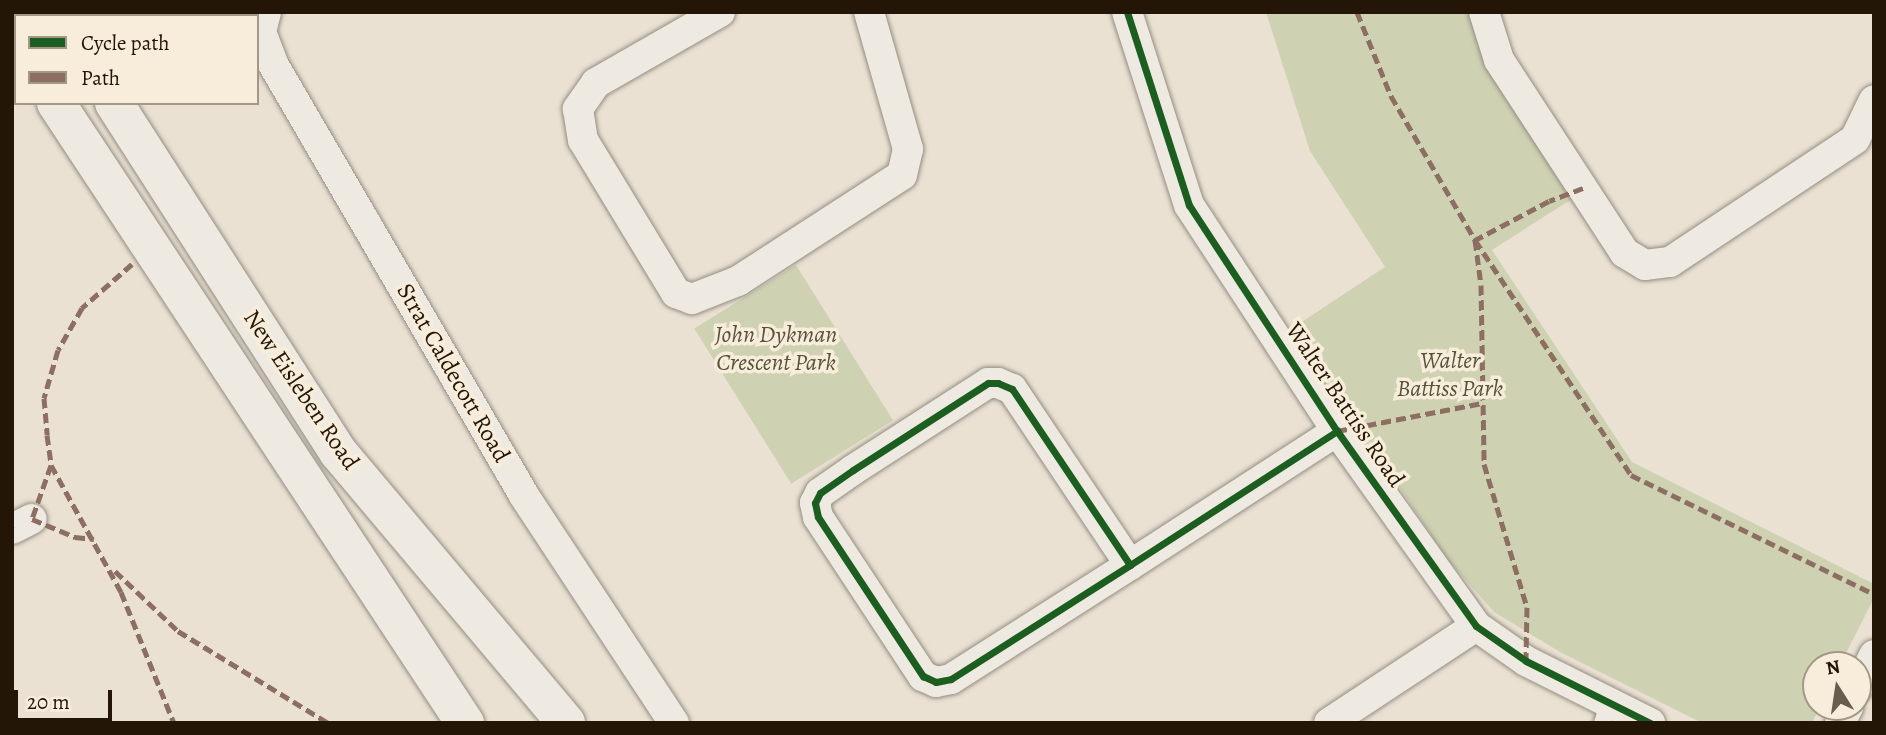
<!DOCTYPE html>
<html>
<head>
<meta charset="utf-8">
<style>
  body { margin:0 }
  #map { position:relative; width:1886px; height:735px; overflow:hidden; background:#eae1d2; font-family:Alegreya,serif }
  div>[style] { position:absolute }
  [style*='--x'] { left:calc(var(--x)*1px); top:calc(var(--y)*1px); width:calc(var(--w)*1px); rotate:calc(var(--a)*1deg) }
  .green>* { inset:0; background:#ced2b2; transform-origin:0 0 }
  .roads { filter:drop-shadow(0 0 2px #948d83) drop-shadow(0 0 2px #948d83) }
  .lane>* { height:16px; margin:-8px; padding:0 8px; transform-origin:8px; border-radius:8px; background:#eeeae1 }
  .street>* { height:30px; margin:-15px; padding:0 15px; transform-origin:15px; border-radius:15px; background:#eeeae1 }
  .secondary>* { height:38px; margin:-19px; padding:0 19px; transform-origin:19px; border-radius:19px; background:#eeeae1 }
  .quiet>* { height:5px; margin-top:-2.5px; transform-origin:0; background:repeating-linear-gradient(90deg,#8d6e63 0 10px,transparent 0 15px) }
  .cycleway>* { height:7px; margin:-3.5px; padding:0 3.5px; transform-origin:3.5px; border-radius:3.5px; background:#1b5e20 }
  span { translate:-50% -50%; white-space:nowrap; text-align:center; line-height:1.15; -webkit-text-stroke:7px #f8eddb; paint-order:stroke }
  .park-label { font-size:24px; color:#57533a; font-style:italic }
  .street-label { font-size:24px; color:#231607 }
  .frame { position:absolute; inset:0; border:14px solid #231607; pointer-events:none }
  .legend { position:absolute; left:14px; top:14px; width:245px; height:91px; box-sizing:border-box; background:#f8eddb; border:2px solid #a39786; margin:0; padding:9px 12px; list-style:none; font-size:21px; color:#231607 }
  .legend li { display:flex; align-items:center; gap:14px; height:35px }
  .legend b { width:35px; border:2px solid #a39786 }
  .north { position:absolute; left:1802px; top:651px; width:70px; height:70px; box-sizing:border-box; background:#f8eddb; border:2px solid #a39786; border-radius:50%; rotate:348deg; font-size:19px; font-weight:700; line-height:28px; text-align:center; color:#231607 }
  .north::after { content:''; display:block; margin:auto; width:24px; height:32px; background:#695d4e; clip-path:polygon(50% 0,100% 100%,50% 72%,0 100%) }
  .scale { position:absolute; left:14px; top:690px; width:98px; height:32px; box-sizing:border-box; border:4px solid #231607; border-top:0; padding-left:9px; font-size:21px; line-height:24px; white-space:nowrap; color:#231607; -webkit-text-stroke:5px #f8eddb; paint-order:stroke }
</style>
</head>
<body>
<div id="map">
  <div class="green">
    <div style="clip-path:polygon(1266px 12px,1470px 12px,1575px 197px,1492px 250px,1632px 462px,1874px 584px,1874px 598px,1840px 665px,1816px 665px,1816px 707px,1820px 707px,1812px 723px,1702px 723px,1560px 652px,1494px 612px,1447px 559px,1294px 327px,1385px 267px,1310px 151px)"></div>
    <div style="left:796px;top:265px;width:183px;height:120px;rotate:58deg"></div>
  </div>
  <div class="roads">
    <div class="lane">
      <div style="--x:1602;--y:723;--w:22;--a:-72"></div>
    </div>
    <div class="street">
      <div style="--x:266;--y:12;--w:21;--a:104"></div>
      <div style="--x:261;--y:32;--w:34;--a:69"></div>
      <div style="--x:273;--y:64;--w:497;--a:59.8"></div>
      <div style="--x:523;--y:494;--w:274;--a:56.6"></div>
      <div style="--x:720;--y:12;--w:143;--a:150.2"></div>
      <div style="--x:596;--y:83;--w:32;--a:125"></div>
      <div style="--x:578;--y:109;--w:31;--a:81"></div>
      <div style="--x:583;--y:140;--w:179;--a:58.7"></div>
      <div style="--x:676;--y:293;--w:17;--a:21"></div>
      <div style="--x:692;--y:299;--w:49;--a:-21.4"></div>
      <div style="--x:738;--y:281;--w:195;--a:-32.9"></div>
      <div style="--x:902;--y:175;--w:27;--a:-77"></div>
      <div style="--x:908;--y:149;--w:142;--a:-105.9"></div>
      <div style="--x:1127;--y:12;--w:203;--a:72.2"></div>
      <div style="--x:1189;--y:205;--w:270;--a:56.8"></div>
      <div style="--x:1337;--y:431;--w:239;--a:54.5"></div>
      <div style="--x:1476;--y:626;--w:61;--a:35"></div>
      <div style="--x:1526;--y:661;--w:139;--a:26.6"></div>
      <div style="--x:1484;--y:12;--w:50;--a:72.6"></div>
      <div style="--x:1499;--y:60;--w:230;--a:56.9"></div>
      <div style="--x:1625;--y:253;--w:23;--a:31"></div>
      <div style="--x:1645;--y:265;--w:25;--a:-7"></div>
      <div style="--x:1670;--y:262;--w:222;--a:-33.6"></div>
      <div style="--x:1855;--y:139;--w:43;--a:-64"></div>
      <div style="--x:12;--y:529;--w:22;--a:-27"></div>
      <div style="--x:1130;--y:565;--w:212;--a:-123.8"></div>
      <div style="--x:1012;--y:389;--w:15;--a:-157"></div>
      <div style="--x:998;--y:383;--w:10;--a:180"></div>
      <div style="--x:988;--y:383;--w:161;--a:147.2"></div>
      <div style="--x:853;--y:470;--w:40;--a:145.1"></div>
      <div style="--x:820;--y:493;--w:11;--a:117"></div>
      <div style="--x:815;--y:503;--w:14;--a:78"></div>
      <div style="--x:818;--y:517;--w:191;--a:56.6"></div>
      <div style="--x:923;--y:676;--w:14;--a:25"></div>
      <div style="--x:936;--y:682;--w:15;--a:-11"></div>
      <div style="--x:951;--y:679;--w:212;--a:-32.5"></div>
      <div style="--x:1130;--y:565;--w:247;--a:-32.9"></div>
      <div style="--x:1858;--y:687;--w:36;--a:-63"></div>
      <div style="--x:1329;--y:723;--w:176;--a:-33.4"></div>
      <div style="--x:1840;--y:723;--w:18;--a:-63"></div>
    </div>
    <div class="secondary">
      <div style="--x:51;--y:12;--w:5;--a:53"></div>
      <div style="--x:12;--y:36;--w:7;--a:56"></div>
      <div style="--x:56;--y:103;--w:743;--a:56.59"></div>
      <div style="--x:114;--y:103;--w:415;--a:57.3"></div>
      <div style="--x:338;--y:452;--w:354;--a:49.9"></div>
    </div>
  </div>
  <div class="quiet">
    <div style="--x:1357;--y:12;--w:91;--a:68"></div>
    <div style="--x:1391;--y:96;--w:167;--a:59.7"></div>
    <div style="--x:1475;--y:240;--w:45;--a:82.4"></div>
    <div style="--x:1481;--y:285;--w:179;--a:89"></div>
    <div style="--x:1484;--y:464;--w:149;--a:73.3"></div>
    <div style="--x:1527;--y:607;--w:54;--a:91.1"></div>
    <div style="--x:12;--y:95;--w:4;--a:-14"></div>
    <div style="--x:1583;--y:188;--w:36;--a:159"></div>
    <div style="--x:1549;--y:201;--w:84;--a:152.2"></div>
    <div style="--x:1475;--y:240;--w:282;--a:56.4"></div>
    <div style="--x:1631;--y:475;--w:271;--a:26.1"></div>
    <div style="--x:132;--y:264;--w:67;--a:138.7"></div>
    <div style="--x:82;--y:308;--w:48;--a:119.7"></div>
    <div style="--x:58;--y:350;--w:50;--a:106.3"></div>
    <div style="--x:44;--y:398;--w:37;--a:85"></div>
    <div style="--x:47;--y:435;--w:30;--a:82"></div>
    <div style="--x:51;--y:465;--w:145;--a:61.1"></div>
    <div style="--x:121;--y:592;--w:141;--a:68"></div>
    <div style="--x:1337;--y:431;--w:148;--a:-10.9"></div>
    <div style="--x:51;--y:465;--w:57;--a:109.4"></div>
    <div style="--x:32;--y:519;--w:47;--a:22.7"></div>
    <div style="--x:75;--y:537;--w:19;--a:6"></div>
    <div style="--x:12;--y:528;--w:1;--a:45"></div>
    <div style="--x:115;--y:571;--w:87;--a:43.6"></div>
    <div style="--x:178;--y:631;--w:176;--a:31.5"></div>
  </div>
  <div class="cycleway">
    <div style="--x:1127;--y:12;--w:203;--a:72.2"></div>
    <div style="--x:1189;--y:205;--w:270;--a:56.8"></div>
    <div style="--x:1337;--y:431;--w:239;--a:54.5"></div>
    <div style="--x:1476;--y:626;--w:61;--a:35"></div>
    <div style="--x:1526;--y:661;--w:139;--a:26.6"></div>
    <div style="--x:1130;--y:565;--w:212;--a:-123.8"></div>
    <div style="--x:1012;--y:389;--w:15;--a:-157"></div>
    <div style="--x:998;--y:383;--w:10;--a:180"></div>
    <div style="--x:988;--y:383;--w:161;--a:147.2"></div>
    <div style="--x:853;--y:470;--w:40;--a:145.1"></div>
    <div style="--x:820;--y:493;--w:11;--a:117"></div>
    <div style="--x:815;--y:503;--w:14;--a:78"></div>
    <div style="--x:818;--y:517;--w:191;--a:56.6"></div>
    <div style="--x:923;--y:676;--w:14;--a:25"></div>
    <div style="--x:936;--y:682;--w:15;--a:-11"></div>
    <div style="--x:951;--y:679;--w:212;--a:-32.5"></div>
    <div style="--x:1130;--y:565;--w:247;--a:-32.9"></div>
  </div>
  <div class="park-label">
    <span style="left:776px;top:349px">John Dykman<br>Crescent Park</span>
    <span style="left:1450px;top:375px">Walter<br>Battiss Park</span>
  </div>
  <div class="street-label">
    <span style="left:453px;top:373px;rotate:60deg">Strat Caldecott Road</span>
    <span style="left:301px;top:390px;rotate:56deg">New Eisleben Road</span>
    <span style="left:1345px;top:405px;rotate:56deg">Walter Battiss Road</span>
  </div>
  <div class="frame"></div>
  <ul class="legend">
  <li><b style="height:9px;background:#1b5e20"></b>Cycle path</li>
  <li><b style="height:9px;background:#8d6e63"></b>Path</li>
  </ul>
  <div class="north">N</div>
  <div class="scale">20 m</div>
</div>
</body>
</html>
